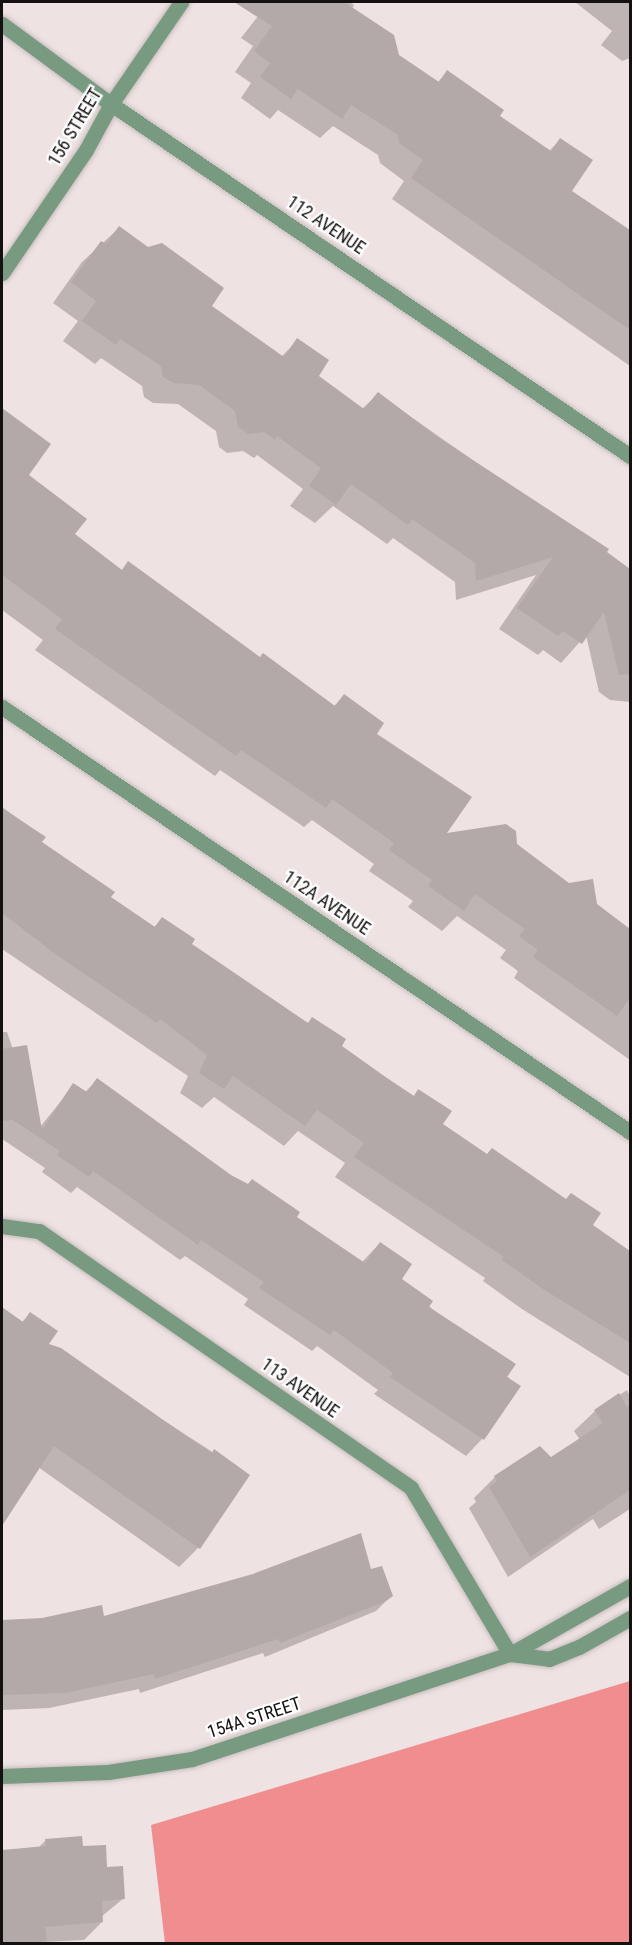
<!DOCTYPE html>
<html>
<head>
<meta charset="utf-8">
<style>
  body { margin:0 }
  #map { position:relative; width:632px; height:1945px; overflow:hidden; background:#eee2e2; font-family:"Roboto Condensed",sans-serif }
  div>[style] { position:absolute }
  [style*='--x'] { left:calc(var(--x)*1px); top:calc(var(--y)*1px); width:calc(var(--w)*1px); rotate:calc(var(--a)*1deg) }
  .forest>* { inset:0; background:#f08e8f }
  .shadow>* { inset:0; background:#0003 }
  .building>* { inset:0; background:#b4a9a9 }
  .roads { filter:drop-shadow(0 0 2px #c7bcbc) drop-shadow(0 0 2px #c7bcbc) }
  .minor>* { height:15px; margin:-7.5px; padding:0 7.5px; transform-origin:7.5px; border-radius:7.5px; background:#779a81 }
  .tertiary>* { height:15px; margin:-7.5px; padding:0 7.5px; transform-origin:7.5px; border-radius:7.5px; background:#779a81 }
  span { translate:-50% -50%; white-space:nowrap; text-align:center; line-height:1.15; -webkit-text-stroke:4.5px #fff; paint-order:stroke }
  .street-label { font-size:18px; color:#151111 }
  .frame { position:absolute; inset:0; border:3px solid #151111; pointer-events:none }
</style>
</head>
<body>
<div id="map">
  <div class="forest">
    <div style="clip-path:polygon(630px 1681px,630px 1943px,165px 1943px,151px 1825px)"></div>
  </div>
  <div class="shadow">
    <div style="clip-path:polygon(269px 2px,350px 2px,354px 5px,352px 9px,397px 56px,437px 83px,447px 72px,498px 117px,549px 151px,560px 140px,570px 191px,630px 232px,630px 366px,392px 199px,404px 181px,380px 163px,378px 155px,333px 126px,320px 138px,278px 110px,270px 119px,241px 98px,251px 83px,235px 72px,253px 46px,241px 38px)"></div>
    <div style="clip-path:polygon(575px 2px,630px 2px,630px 58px,622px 61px,601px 45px,612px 31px)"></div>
    <div style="clip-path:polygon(119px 228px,209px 306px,281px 357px,298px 340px,316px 376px,362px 409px,378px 394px,626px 567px,630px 594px,630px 702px,610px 700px,599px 692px,586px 635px,561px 663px,543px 650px,538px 655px,499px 629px,536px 575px,456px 600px,455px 582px,393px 538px,387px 544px,333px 506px,315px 523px,290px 506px,303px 489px,257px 455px,254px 458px,243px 451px,227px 453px,219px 447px,216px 431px,178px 404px,153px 403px,144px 397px,142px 386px,101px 358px,95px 364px,63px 341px,78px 321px,53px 303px,82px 262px)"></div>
    <div style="clip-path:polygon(2px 410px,49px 444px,27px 475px,73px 535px,121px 571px,128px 563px,260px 659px,333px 707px,344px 696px,444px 835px,516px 845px,628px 929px,630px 925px,630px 1060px,514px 978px,518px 971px,500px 958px,506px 950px,457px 916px,442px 931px,408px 907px,413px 901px,369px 871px,374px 864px,312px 820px,304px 827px,220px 770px,215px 776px,35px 650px,43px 640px,2px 610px)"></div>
    <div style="clip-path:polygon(2px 807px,44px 837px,40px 842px,109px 898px,153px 928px,162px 919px,190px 944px,307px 1024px,312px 1019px,339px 1046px,413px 1097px,419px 1091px,441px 1124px,630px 1253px,630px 1377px,522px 1309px,483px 1281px,485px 1278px,335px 1177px,345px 1163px,298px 1131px,284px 1146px,214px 1097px,202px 1108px,180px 1093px,188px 1076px,2px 949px)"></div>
    <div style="clip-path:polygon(2px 1032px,7px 1032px,40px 1127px,74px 1085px,84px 1093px,97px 1080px,230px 1176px,362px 1262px,380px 1243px,400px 1280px,519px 1387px,482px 1439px,466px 1456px,374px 1394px,378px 1390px,317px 1346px,312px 1351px,244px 1305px,248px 1299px,185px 1256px,180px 1260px,77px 1187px,71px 1193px,42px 1172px,45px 1168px,2px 1139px)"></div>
    <div style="clip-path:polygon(2px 1309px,22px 1322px,30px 1314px,47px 1345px,248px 1475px,198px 1548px,179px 1567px,38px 1467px,24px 1490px,2px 1512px)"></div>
    <div style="clip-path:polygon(627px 1390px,630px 1396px,630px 1509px,599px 1529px,593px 1519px,508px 1577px,469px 1508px,476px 1502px,474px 1498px,495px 1477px,539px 1448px,551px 1459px,580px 1440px,574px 1431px,595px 1411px)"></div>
    <div style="clip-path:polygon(370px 1571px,391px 1596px,376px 1611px,265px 1657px,263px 1653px,140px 1693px,139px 1689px,49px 1708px,2px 1710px,2px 1621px,103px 1618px)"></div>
    <div style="clip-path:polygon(46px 1840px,81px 1848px,106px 1868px,124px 1898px,101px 1917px,102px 1922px,84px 1940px,2px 1944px,2px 1851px,38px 1848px)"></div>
  </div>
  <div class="building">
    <div style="clip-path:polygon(234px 2px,344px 2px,394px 35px,399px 55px,439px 82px,447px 70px,504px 110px,500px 116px,551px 151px,560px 138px,593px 160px,572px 191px,630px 230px,630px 330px,411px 178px,423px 160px,399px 143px,398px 135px,351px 105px,342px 119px,298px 89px,291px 99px,260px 77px,270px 63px,254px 51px,272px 26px)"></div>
    <div style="clip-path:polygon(119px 226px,148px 247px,162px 243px,224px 288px,212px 306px,284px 357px,297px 338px,329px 360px,319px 376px,364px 409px,378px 392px,439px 438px,609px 549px,607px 552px,630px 569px,630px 674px,619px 675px,604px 612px,582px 644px,563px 631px,558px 636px,517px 608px,553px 557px,476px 581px,475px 563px,412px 519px,408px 525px,351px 484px,336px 505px,309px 486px,321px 468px,277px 436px,275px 440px,264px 432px,248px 434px,238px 427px,235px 411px,199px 385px,174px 383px,163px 377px,161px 366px,120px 339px,116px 345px,82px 321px,96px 301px,71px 282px,101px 241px,106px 244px)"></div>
    <div style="clip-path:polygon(2px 408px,51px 444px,29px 475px,87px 519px,75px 534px,122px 570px,128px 561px,260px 657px,263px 653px,335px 706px,344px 694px,384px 723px,377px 734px,472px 797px,447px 833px,506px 824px,516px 831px,517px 844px,569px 883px,593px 879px,597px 904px,630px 929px,630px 998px,617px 1016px,533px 957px,538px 950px,519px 936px,525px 929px,475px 894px,464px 911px,428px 886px,432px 880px,389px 850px,394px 843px,332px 799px,326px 808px,241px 750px,236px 756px,55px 629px,62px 619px,2px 575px)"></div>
    <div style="clip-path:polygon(2px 808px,46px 837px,42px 842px,115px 892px,111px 897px,155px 927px,162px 917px,195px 939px,192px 944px,308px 1023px,312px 1017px,346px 1039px,342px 1046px,387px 1078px,414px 1096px,418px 1089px,452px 1111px,443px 1124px,487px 1154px,492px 1148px,566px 1199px,571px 1193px,601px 1213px,593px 1225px,630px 1251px,630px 1343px,543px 1289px,502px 1260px,504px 1257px,354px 1157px,364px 1143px,317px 1110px,305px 1126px,233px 1076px,224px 1089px,199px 1073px,207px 1055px,160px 1019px,157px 1023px,58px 956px,2px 913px)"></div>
    <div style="clip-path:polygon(27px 1045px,42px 1130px,73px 1083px,87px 1092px,97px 1078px,231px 1175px,248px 1184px,252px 1179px,300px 1212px,297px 1217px,365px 1263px,380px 1242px,412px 1264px,402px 1279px,433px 1301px,429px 1307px,516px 1364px,507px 1377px,521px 1386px,484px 1440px,390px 1377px,393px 1373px,334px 1330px,330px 1335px,259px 1288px,264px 1282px,201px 1240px,198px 1245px,93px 1171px,89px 1177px,57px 1155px,60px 1151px,13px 1120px,2px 1121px,2px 1049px)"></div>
    <div style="clip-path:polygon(2px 1307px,23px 1322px,30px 1312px,58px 1331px,49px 1344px,61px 1348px,189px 1438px,212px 1453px,214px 1449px,250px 1475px,200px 1549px,54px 1446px,2px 1526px)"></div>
    <div style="clip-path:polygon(619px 1393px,627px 1407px,630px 1404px,630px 1490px,530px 1557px,489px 1487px,497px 1481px,494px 1476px,540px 1446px,551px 1457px,603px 1423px,594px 1410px)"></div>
    <div style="clip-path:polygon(361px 1533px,371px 1569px,382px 1566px,393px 1596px,386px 1601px,280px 1643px,278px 1639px,155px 1679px,154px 1674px,65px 1693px,2px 1695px,2px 1620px,42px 1618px,102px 1605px,104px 1616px,253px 1574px)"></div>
    <div style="clip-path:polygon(82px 1836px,83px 1846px,106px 1845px,107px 1867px,123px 1866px,125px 1899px,102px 1901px,103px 1922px,45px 1927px,47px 1941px,2px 1944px,2px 1850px,46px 1846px,45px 1839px)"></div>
  </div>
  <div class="roads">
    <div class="minor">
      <div style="--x:2;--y:273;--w:149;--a:-55.7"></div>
      <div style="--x:86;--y:150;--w:52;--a:-61.5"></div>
      <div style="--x:2;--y:707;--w:758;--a:34.09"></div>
      <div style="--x:2;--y:1226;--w:37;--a:8"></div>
      <div style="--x:39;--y:1231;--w:452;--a:34.6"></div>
      <div style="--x:411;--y:1488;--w:193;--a:59.2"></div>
      <div style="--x:510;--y:1654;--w:39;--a:7"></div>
      <div style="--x:549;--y:1659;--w:32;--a:-22"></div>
      <div style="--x:579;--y:1647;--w:59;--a:-29.6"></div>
      <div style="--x:2;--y:1776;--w:106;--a:-2.2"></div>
      <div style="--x:108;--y:1772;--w:85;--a:-8.8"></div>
      <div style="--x:192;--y:1759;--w:335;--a:-18.3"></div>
      <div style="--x:510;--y:1654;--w:138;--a:-29.5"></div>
    </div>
    <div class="tertiary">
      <div style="--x:2;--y:24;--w:135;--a:36.3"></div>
      <div style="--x:111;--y:104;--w:627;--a:34.15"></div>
      <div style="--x:111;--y:104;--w:124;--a:-55.5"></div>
    </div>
  </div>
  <div class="street-label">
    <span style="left:75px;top:127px;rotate:-59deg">156 STREET</span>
    <span style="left:326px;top:225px;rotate:34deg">112 AVENUE</span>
    <span style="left:327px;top:903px;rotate:34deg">112A AVENUE</span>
    <span style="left:300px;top:1388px;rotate:35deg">113 AVENUE</span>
    <span style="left:254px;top:1718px;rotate:-18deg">154A STREET</span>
  </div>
  <div class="frame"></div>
</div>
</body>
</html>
